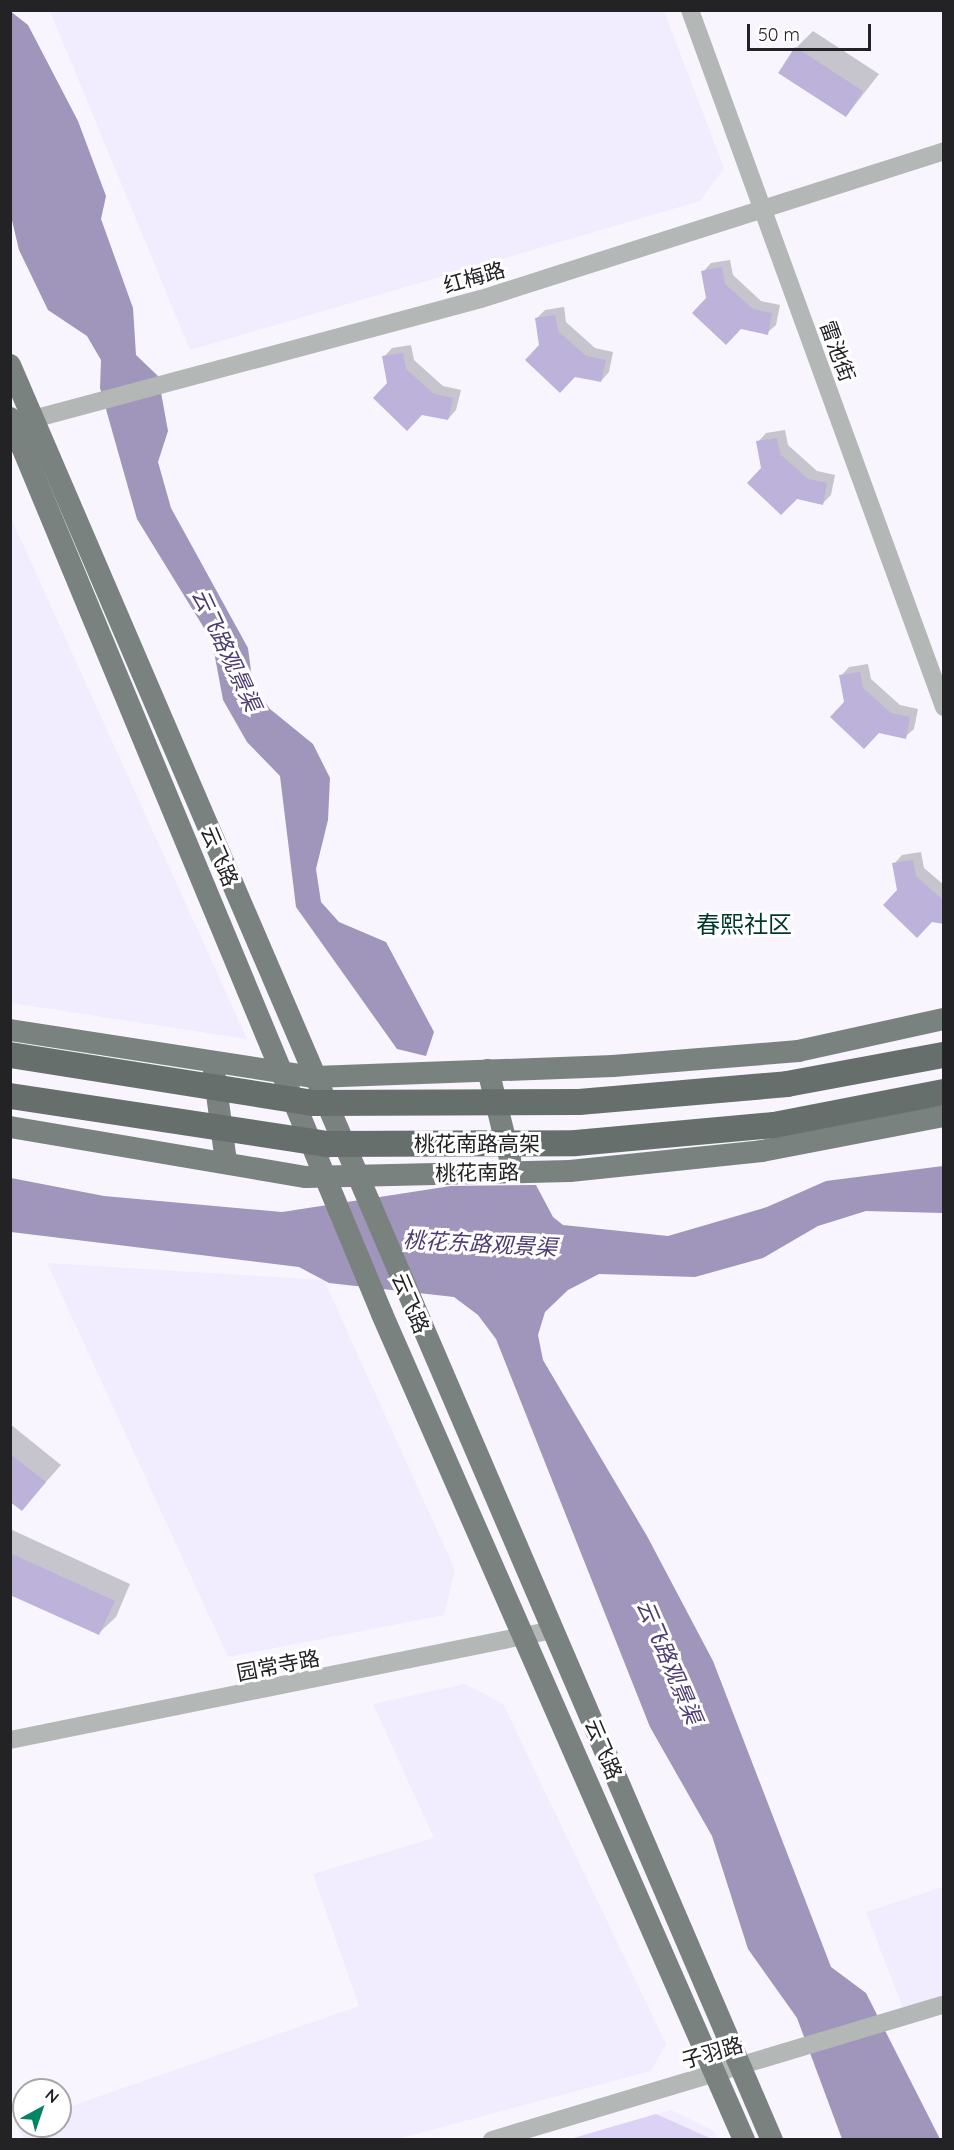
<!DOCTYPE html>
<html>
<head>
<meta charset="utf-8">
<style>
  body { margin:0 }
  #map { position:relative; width:954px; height:2150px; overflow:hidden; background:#f8f5ff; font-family:Quicksand,"Noto Sans SC",sans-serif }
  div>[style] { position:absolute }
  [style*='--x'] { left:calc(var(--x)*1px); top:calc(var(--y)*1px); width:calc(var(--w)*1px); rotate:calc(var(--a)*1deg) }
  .built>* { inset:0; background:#f1ecfe }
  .green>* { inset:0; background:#dcd2f6 }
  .water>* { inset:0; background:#a095bb }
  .shadow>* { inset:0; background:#0003 }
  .building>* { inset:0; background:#bdb2da; transform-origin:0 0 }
  .minor>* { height:18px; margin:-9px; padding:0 9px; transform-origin:9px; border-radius:9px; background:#b3b7b5 }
  .major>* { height:22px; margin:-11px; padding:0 11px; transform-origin:11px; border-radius:11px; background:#7a827f }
  .highway-bridge>* { height:26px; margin:-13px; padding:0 13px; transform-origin:13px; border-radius:13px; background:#666f6b }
  span { translate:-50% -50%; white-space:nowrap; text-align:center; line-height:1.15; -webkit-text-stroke:6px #fff; paint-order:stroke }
  .street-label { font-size:21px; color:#232225 }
  .water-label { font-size:22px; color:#4e3c70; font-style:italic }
  .quarter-label { font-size:24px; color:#003729 }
  .frame { position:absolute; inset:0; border:12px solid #232225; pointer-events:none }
  .north { position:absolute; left:12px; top:2078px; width:60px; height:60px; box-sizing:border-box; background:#fff; border:2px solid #a7a7a8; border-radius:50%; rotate:40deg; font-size:16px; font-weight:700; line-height:24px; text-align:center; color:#232225 }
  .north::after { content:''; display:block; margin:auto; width:21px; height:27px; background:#038466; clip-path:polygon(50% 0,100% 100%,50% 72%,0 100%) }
  .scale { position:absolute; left:747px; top:24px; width:124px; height:27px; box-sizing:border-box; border:3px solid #232225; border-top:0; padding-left:8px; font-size:18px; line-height:21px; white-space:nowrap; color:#232225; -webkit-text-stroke:4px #fff; paint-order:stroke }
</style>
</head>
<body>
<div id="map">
  <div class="built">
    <div style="clip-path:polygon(50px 11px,664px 11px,724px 168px,700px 201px,190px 350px)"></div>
    <div style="clip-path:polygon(11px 518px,247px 1039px,11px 1003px)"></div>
    <div style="clip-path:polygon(47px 1263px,324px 1280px,455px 1570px,444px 1615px,228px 1657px)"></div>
    <div style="clip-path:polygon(465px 1684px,503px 1704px,666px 2044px,651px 2071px,397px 2139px,24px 2139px,16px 2125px,60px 2126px,60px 2110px,359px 2006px,313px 1874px,434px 1838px,373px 1704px)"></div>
    <div style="clip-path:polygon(943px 1887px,943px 1999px,904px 2011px,866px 1912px)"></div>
    <div style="clip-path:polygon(671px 2110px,714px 2131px,718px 2139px,570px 2140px)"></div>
  </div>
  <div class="green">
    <div style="clip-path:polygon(656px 2114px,712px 2139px,570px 2139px)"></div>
  </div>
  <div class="water">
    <div style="clip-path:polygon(10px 11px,28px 25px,78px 121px,106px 196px,101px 219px,133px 308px,136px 355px,158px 376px,168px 431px,158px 462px,171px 508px,248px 648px,253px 686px,270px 709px,313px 744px,330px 778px,328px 820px,316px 869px,321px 902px,339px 922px,386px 942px,434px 1032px,426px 1056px,397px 1049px,296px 907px,280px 776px,247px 742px,223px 700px,212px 641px,137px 519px,100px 388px,101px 360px,87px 336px,48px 310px,19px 250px,10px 212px)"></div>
    <div style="clip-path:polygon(943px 1166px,943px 1213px,866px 1211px,818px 1226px,763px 1258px,695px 1277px,599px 1274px,568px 1290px,545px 1312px,538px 1335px,543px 1360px,647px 1536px,713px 1661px,831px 1967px,866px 1993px,940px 2139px,842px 2139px,797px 2018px,748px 1949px,712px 1836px,650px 1727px,496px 1339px,478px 1315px,454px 1297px,329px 1283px,299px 1267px,11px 1232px,11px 1178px,104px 1196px,282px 1212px,451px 1186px,536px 1185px,553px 1217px,563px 1225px,668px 1236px,767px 1207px,826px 1181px)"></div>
  </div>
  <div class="shadow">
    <div style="clip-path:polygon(813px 31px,879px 74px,847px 115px,796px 48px)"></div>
    <div style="clip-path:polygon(730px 260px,733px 275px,761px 301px,780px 305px,776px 325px,767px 333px,707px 299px,703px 272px,711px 263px)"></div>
    <div style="clip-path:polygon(564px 307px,566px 322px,595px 348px,613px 352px,609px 372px,601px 381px,541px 346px,536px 319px,545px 310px)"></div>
    <div style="clip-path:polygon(411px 345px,414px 360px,443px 386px,461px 390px,456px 410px,448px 419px,384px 357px,392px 348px)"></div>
    <div style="clip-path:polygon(785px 430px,788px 445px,817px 471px,835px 475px,831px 495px,823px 503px,758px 442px,766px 433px)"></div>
    <div style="clip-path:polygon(868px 664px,871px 679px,900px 705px,918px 709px,914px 729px,905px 737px,845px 703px,841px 676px,849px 667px)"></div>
    <div style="clip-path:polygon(921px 852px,924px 868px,944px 885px,944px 923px,898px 891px,894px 864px,902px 855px)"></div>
    <div style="clip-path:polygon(10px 1424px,61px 1465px,22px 1509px,10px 1500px)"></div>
    <div style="clip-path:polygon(10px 1529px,130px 1584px,116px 1617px,99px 1633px,10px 1593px)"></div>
  </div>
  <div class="building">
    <div style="left:795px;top:47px;width:81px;height:31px;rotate:33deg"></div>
    <div style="clip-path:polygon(722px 267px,725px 284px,753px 309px,772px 313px,768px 335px,741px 329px,726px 345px,692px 313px,706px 298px,701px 271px)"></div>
    <div style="clip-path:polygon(555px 315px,558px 331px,586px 356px,606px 360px,601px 382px,575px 377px,560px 393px,525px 360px,539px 345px,535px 318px)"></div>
    <div style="clip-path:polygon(403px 353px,406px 369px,434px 394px,453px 398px,448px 420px,422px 415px,407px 431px,373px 398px,387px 383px,382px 356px)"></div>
    <div style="clip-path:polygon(777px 438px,780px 454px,808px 479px,827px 483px,823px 505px,797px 499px,781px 515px,747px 483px,761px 468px,756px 441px)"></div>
    <div style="clip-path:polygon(860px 672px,863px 688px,891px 713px,910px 717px,906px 739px,879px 733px,864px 749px,830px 717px,844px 702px,839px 675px)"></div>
    <div style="clip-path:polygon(913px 860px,916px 876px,944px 901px,944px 924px,932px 922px,917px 938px,883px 905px,897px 890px,892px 863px)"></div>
    <div style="clip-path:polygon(10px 1454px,46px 1482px,22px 1511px,10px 1502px)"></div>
    <div style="clip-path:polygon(10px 1553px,115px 1601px,99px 1635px,10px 1595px)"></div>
  </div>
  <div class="minor">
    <div style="--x:690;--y:10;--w:742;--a:69.98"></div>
    <div style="--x:22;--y:422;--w:475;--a:-15"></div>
    <div style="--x:481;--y:299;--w:486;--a:-17.7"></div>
    <div style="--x:10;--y:1740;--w:554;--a:-11.45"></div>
    <div style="--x:492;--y:2140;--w:472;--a:-16.7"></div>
  </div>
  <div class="major">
    <div style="--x:10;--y:365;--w:1932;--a:66.77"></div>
    <div style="--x:10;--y:418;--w:970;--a:67.45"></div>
    <div style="--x:382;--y:1314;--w:902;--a:66.33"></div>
    <div style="--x:10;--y:1030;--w:309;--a:8.8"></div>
    <div style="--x:315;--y:1077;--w:298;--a:-2.1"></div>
    <div style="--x:613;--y:1066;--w:186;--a:-4.6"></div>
    <div style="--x:798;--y:1051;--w:149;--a:-12.4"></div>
    <div style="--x:488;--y:1070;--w:92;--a:76.1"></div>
    <div style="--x:214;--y:1071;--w:92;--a:82.5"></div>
    <div style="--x:10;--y:1127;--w:300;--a:9.6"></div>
    <div style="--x:306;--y:1177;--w:264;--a:-1.3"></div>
    <div style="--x:570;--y:1171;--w:193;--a:-5.9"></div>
    <div style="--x:762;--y:1151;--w:185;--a:-10.9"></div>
  </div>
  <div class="highway-bridge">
    <div style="--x:10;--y:1055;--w:306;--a:9"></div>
    <div style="--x:312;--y:1103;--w:267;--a:-0.2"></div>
    <div style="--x:579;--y:1102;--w:209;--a:-4.9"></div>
    <div style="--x:787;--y:1084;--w:160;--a:-10.5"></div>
    <div style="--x:10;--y:1096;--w:323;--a:8.6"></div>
    <div style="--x:329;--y:1144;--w:247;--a:-0.2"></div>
    <div style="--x:576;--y:1143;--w:199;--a:-5.2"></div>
    <div style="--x:774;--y:1125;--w:173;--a:-11"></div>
  </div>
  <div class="street-label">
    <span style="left:474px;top:277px;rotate:-16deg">红梅路</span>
    <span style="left:838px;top:351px;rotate:70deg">雷池街</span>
    <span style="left:220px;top:856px;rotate:67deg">云飞路</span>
    <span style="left:477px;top:1143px">桃花南路高架</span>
    <span style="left:477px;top:1172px;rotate:-1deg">桃花南路</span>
    <span style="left:411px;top:1303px;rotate:67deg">云飞路</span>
    <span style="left:278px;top:1665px;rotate:-11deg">园常寺路</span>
    <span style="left:604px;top:1749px;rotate:67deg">云飞路</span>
    <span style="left:712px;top:2052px;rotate:-16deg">子羽路</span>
  </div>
  <div class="water-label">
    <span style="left:226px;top:650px;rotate:65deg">云飞路观景渠</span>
    <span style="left:480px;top:1244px;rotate:3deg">桃花东路观景渠</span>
    <span style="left:669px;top:1662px;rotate:67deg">云飞路观景渠</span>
  </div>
  <div class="quarter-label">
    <span style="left:744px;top:925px">春熙社区</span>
  </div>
  <div class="frame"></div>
  <div class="north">N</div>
  <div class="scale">50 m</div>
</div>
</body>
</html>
